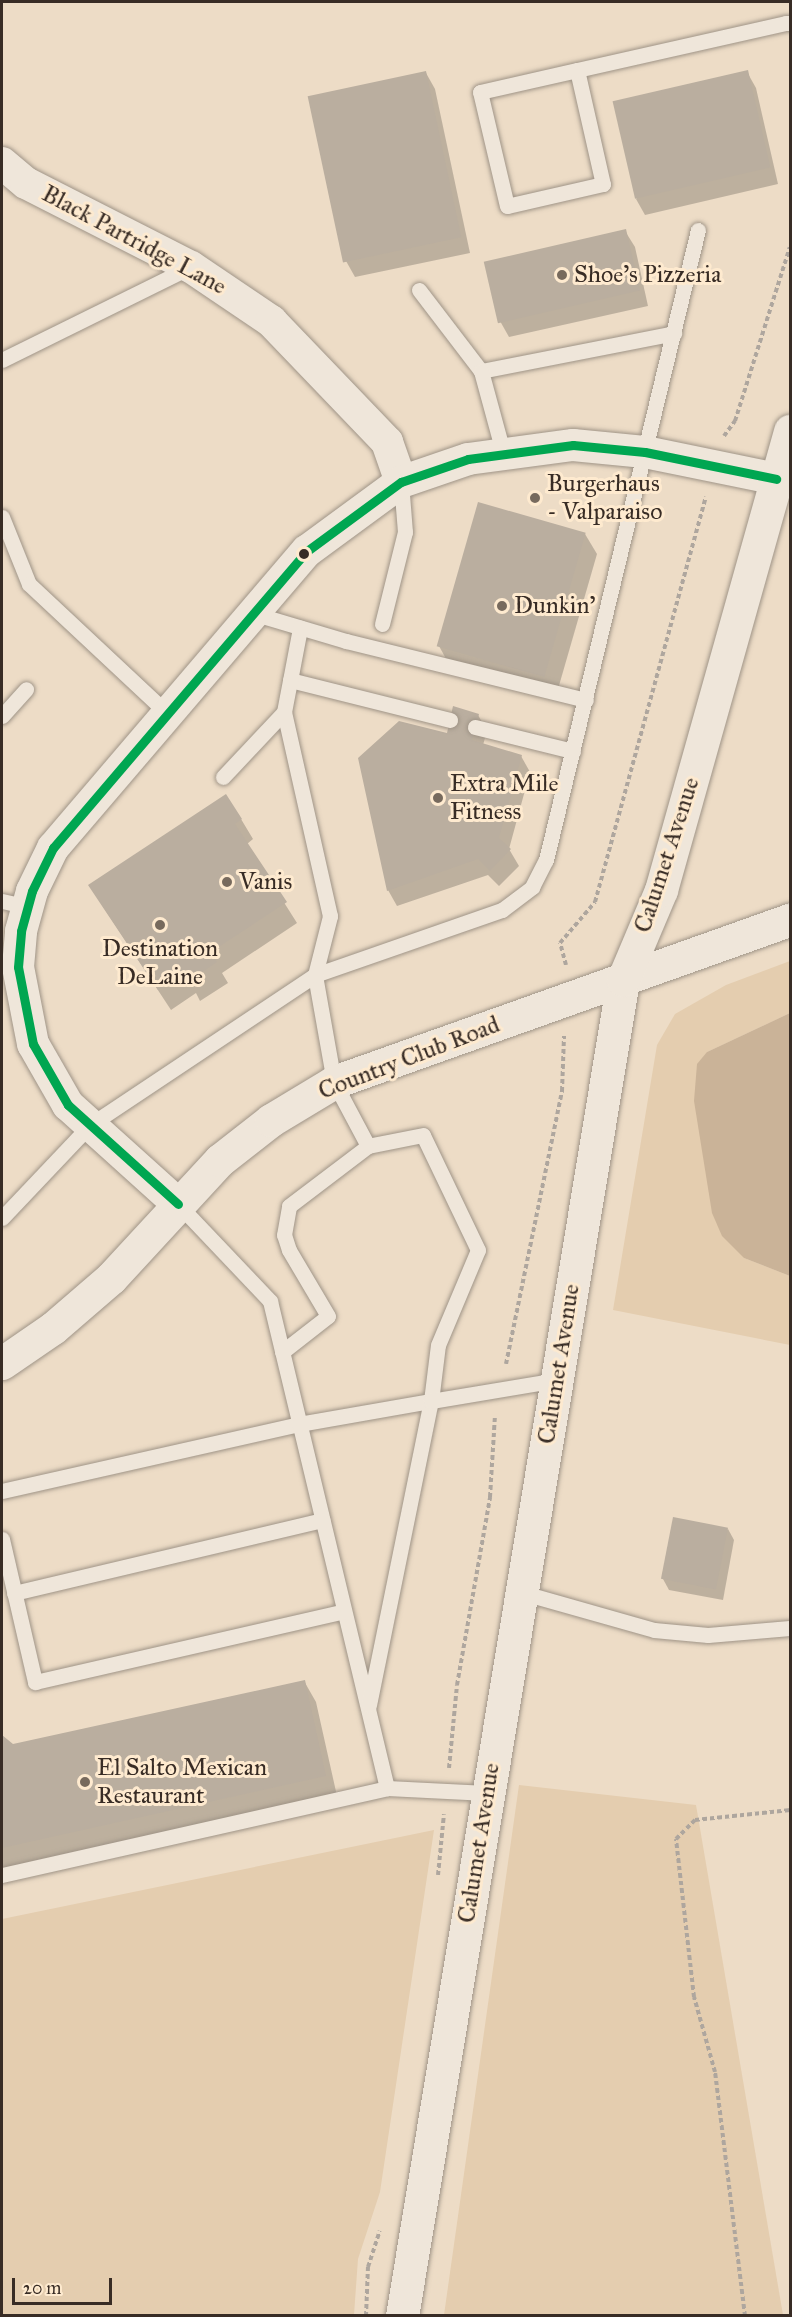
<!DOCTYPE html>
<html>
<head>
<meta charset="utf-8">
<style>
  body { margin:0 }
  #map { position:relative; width:792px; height:2317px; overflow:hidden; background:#eddcc6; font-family:"IM FELL Great Primer",serif }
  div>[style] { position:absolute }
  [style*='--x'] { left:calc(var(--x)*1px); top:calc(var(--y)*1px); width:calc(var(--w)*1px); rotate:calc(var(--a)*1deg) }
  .green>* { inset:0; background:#e4cdaf }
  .water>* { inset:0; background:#cab398 }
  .shadow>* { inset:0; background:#0003 }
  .building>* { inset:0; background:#baae9f; transform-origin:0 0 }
  .path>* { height:4px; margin-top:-2px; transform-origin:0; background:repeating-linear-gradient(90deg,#aea69e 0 4.5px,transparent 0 7.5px) }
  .roads { filter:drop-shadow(0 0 2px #9f9487) drop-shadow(0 0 2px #9f9487) }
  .lane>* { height:15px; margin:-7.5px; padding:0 7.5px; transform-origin:7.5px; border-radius:7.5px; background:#efe6da }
  .street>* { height:32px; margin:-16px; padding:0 16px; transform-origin:16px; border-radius:16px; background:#efe6da }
  .secondary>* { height:33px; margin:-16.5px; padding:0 16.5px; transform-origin:16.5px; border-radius:16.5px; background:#efe6da }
  .bus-1>* { height:9px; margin:-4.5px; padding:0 4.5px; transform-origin:4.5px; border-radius:4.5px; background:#00a651 }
  .dots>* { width:16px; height:16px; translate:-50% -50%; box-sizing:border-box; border:3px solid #feeacf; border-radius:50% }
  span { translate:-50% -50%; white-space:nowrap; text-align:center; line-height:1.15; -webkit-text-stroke:6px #feeacf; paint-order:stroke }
  .street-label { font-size:24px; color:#382c25 }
  .poi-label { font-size:24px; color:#382c25 }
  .left { translate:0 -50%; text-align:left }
  .frame { position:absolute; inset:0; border:3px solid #382c25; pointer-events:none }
  .scale { position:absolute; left:12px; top:2278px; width:100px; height:27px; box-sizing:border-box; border:3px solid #382c25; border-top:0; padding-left:8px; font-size:18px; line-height:21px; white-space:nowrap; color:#382c25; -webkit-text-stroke:4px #feeacf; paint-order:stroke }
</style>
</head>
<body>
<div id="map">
  <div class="green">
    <div style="clip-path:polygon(790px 961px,790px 1013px,707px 1052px,744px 1258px,790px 1276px,790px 1345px,613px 1310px,657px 1045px,675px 1014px,726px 985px)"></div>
    <div style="clip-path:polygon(519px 1785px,696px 1805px,783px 2315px,444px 2315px)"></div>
    <div style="clip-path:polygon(434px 1830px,380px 2192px,358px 2259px,354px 2315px,2px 2315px,2px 1919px)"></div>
  </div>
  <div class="water">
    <div style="clip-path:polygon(790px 1013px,790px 1276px,744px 1258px,722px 1236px,712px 1213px,694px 1101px,697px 1064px,707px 1052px)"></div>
  </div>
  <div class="shadow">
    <div style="clip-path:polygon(747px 72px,756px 88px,778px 184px,645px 215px,636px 199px)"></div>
    <div style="clip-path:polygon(426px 73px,435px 89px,470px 253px,355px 277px,346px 261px)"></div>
    <div style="clip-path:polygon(625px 231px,635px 247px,648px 306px,509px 337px,500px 321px)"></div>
    <div style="clip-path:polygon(585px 534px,597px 554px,556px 696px,450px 666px,439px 646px)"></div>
    <div style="clip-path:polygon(478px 715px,487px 731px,483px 745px,521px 756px,530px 772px,509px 849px,519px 866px,499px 886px,488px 875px,397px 906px,388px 890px,448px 735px)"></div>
    <div style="clip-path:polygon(241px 819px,253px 839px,247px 844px,297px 923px,222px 973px,228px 983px,200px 1001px,196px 993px,171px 1010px,102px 905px)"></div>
    <div style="clip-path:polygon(728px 1529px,734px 1540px,723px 1600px,669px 1590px,663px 1579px)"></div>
    <div style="clip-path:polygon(304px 1681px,316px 1702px,337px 1796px,2px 1870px,2px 1737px,12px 1745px)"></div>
  </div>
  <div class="building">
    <div style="left:748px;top:70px;width:100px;height:139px;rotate:77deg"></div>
    <div style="left:426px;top:71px;width:170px;height:121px;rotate:78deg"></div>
    <div style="left:626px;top:229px;width:63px;height:146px;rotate:77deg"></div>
    <div style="left:478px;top:502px;width:112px;height:150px;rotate:16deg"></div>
    <div style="clip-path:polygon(453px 706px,479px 714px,472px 740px,522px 755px,499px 838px,511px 849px,490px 871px,478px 859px,387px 891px,358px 758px,399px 721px,447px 733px)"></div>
    <div style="clip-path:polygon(226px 794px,242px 819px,235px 824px,287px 902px,211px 952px,217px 962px,188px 982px,183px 974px,158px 990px,88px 885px)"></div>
    <div style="left:673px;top:1517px;width:56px;height:63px;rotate:11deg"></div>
    <div style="clip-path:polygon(305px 1680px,326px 1776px,2px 1848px,2px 1735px,13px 1744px)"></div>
  </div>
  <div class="path">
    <div style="--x:724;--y:436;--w:19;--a:-54"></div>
    <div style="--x:735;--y:421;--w:182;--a:-72.5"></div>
    <div style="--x:566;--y:965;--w:23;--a:-105"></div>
    <div style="--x:560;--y:943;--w:54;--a:-49.5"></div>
    <div style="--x:595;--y:902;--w:420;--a:-74.7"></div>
    <div style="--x:506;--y:1364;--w:279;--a:-78.4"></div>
    <div style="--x:562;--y:1091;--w:55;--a:-87.9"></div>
    <div style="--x:449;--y:1768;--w:83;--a:-84.5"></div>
    <div style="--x:457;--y:1685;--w:191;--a:-80"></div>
    <div style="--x:490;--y:1497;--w:81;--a:-86.5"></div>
    <div style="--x:438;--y:1875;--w:61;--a:-84.4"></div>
    <div style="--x:366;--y:2316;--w:49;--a:-87.7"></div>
    <div style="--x:368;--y:2267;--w:38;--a:-72"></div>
    <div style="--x:745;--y:2316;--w:246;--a:-97"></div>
    <div style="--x:715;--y:2072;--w:78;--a:-105.6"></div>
    <div style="--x:694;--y:1997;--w:159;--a:-96.5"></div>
    <div style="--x:676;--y:1839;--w:27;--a:-45"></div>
    <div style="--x:695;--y:1820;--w:96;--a:-6"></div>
  </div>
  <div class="roads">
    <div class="lane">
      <div style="--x:577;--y:70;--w:117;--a:77.2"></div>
      <div style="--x:603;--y:184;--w:98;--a:167.1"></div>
      <div style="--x:507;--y:206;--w:117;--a:-103.3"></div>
      <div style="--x:480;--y:92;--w:99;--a:-12.8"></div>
      <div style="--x:577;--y:70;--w:214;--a:-12.7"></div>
      <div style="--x:786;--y:23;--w:4;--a:0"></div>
      <div style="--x:419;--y:290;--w:102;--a:52.6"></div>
      <div style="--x:481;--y:371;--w:197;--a:-11.1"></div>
      <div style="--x:2;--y:360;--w:210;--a:-26.3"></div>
      <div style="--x:481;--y:371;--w:84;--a:74.8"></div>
      <div style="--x:2;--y:517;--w:72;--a:68.1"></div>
      <div style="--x:29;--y:584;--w:187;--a:43.1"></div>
      <div style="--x:252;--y:613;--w:98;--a:16.6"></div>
      <div style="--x:346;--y:641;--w:247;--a:13.8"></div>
      <div style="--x:382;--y:624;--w:95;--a:-76"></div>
      <div style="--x:405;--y:532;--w:50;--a:-94.6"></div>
      <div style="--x:290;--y:680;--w:165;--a:14"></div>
      <div style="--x:2;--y:716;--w:36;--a:-48"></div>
      <div style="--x:475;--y:727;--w:101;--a:13.8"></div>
      <div style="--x:223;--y:777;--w:89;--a:-46.8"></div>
      <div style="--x:2;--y:901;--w:27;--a:13"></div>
      <div style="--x:178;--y:1204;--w:134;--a:46.5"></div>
      <div style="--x:270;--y:1301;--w:501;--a:76.49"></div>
      <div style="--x:387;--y:1788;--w:100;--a:2.9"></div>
      <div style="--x:2;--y:1218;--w:128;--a:-46.6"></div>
      <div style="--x:90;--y:1125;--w:270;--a:-33.7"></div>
      <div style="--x:315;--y:975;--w:198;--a:-19.2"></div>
      <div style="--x:502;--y:910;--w:38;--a:-37"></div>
      <div style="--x:532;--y:887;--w:30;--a:-63"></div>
      <div style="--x:546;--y:860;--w:648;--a:-76.44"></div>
      <div style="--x:282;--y:1352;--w:58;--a:-38"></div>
      <div style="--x:328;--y:1316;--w:77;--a:-120.6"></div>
      <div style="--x:289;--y:1250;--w:16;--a:-108"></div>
      <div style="--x:284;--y:1235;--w:29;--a:-80"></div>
      <div style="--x:289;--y:1206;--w:99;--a:-37.2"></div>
      <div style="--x:2;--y:1491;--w:304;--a:-12.7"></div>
      <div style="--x:299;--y:1424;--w:134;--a:-9.9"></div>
      <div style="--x:431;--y:1401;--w:56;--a:-82.9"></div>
      <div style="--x:438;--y:1345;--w:103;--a:-67.2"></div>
      <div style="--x:478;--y:1250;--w:127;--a:-115.6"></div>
      <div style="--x:423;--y:1135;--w:56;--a:168.7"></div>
      <div style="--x:368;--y:1146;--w:72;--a:-118"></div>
      <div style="--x:334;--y:1082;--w:109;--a:-100.1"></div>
      <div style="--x:315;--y:975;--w:61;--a:-75.7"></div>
      <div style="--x:330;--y:916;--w:209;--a:-102.7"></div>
      <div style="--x:284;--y:712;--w:86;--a:-79.2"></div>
      <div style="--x:2;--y:1539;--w:147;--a:77"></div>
      <div style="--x:35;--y:1682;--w:317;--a:-12.9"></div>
      <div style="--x:520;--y:1592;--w:139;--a:15.8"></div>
      <div style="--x:654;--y:1630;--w:54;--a:5.3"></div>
      <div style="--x:708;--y:1635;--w:82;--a:-4.9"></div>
      <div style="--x:14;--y:1593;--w:317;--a:-13.3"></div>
      <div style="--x:369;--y:1705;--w:310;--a:-78.5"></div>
      <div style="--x:431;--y:1401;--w:127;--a:-9.5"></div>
      <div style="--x:2;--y:1875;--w:395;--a:-12.7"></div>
    </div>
    <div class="street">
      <div style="--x:2;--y:163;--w:31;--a:40"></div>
      <div style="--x:26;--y:183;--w:185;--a:27"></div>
      <div style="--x:191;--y:267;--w:97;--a:34"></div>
      <div style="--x:271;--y:321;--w:168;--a:46.2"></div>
      <div style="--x:387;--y:442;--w:42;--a:70.7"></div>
      <div style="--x:178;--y:1204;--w:148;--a:-138"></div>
      <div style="--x:68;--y:1105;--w:70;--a:-119.8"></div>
      <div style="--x:33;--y:1044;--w:78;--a:-101"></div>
      <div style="--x:18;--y:967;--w:36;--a:-85"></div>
      <div style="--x:21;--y:931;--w:41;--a:-74.6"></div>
      <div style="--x:32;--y:891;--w:48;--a:-64"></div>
      <div style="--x:53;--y:848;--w:391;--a:-49.5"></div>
      <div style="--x:307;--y:551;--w:117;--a:-36.3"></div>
      <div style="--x:401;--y:482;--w:71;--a:-18.9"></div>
      <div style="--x:468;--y:459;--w:106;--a:-7.6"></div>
      <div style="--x:573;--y:445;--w:72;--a:5.6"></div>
      <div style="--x:645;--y:452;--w:134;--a:11.6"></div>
    </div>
    <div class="secondary">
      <div style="--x:2;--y:1363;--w:62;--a:-34.5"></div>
      <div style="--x:53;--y:1328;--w:77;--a:-40.8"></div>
      <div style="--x:111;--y:1278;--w:161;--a:-47.3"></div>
      <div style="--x:220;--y:1160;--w:65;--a:-38.1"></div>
      <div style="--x:271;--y:1120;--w:74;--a:-31.1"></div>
      <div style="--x:334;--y:1082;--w:484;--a:-19.6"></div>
      <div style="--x:402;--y:2316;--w:1354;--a:-80.61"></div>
      <div style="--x:623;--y:980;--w:98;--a:-67.1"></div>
      <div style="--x:661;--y:890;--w:477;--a:-74.3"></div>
    </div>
  </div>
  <div class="bus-1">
    <div style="--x:178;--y:1204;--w:148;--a:-138"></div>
    <div style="--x:68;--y:1105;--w:70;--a:-119.8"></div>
    <div style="--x:33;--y:1044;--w:78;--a:-101"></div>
    <div style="--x:18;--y:967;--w:36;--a:-85"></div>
    <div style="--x:21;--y:931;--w:41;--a:-74.6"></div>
    <div style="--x:32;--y:891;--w:48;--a:-64"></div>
    <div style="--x:53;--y:848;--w:391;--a:-49.5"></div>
    <div style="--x:307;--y:551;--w:117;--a:-36.3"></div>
    <div style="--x:401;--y:482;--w:71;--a:-18.9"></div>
    <div style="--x:468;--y:459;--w:106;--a:-7.6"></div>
    <div style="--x:573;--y:445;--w:72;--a:5.6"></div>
    <div style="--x:645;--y:452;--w:134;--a:11.6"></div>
  </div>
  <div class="dots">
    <div style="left:562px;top:275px;background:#776a5d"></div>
    <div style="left:535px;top:498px;background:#776a5d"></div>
    <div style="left:304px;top:554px;background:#382c25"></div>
    <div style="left:502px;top:606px;background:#776a5d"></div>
    <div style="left:438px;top:798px;background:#776a5d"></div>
    <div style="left:227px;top:882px;background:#776a5d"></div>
    <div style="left:160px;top:925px;background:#776a5d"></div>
    <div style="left:85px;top:1782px;background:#776a5d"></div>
  </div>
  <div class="street-label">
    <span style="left:134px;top:240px;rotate:28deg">Black Partridge Lane</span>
    <span style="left:667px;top:855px;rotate:-72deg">Calumet Avenue</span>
    <span style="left:409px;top:1058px;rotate:-21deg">Country Club Road</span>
    <span style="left:559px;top:1364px;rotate:-81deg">Calumet Avenue</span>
    <span style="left:479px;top:1843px;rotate:-81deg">Calumet Avenue</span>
  </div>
  <div class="poi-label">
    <span class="left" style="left:574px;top:275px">Shoe's Pizzeria</span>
    <span class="left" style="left:547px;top:498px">Burgerhaus<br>- Valparaiso</span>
    <span class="left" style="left:514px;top:606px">Dunkin'</span>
    <span class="left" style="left:450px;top:798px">Extra Mile<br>Fitness</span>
    <span class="left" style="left:239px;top:882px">Vanis</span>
    <span style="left:160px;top:963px">Destination<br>DeLaine</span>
    <span class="left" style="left:97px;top:1782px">El Salto Mexican<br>Restaurant</span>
  </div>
  <div class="frame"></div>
  <div class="scale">20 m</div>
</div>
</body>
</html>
